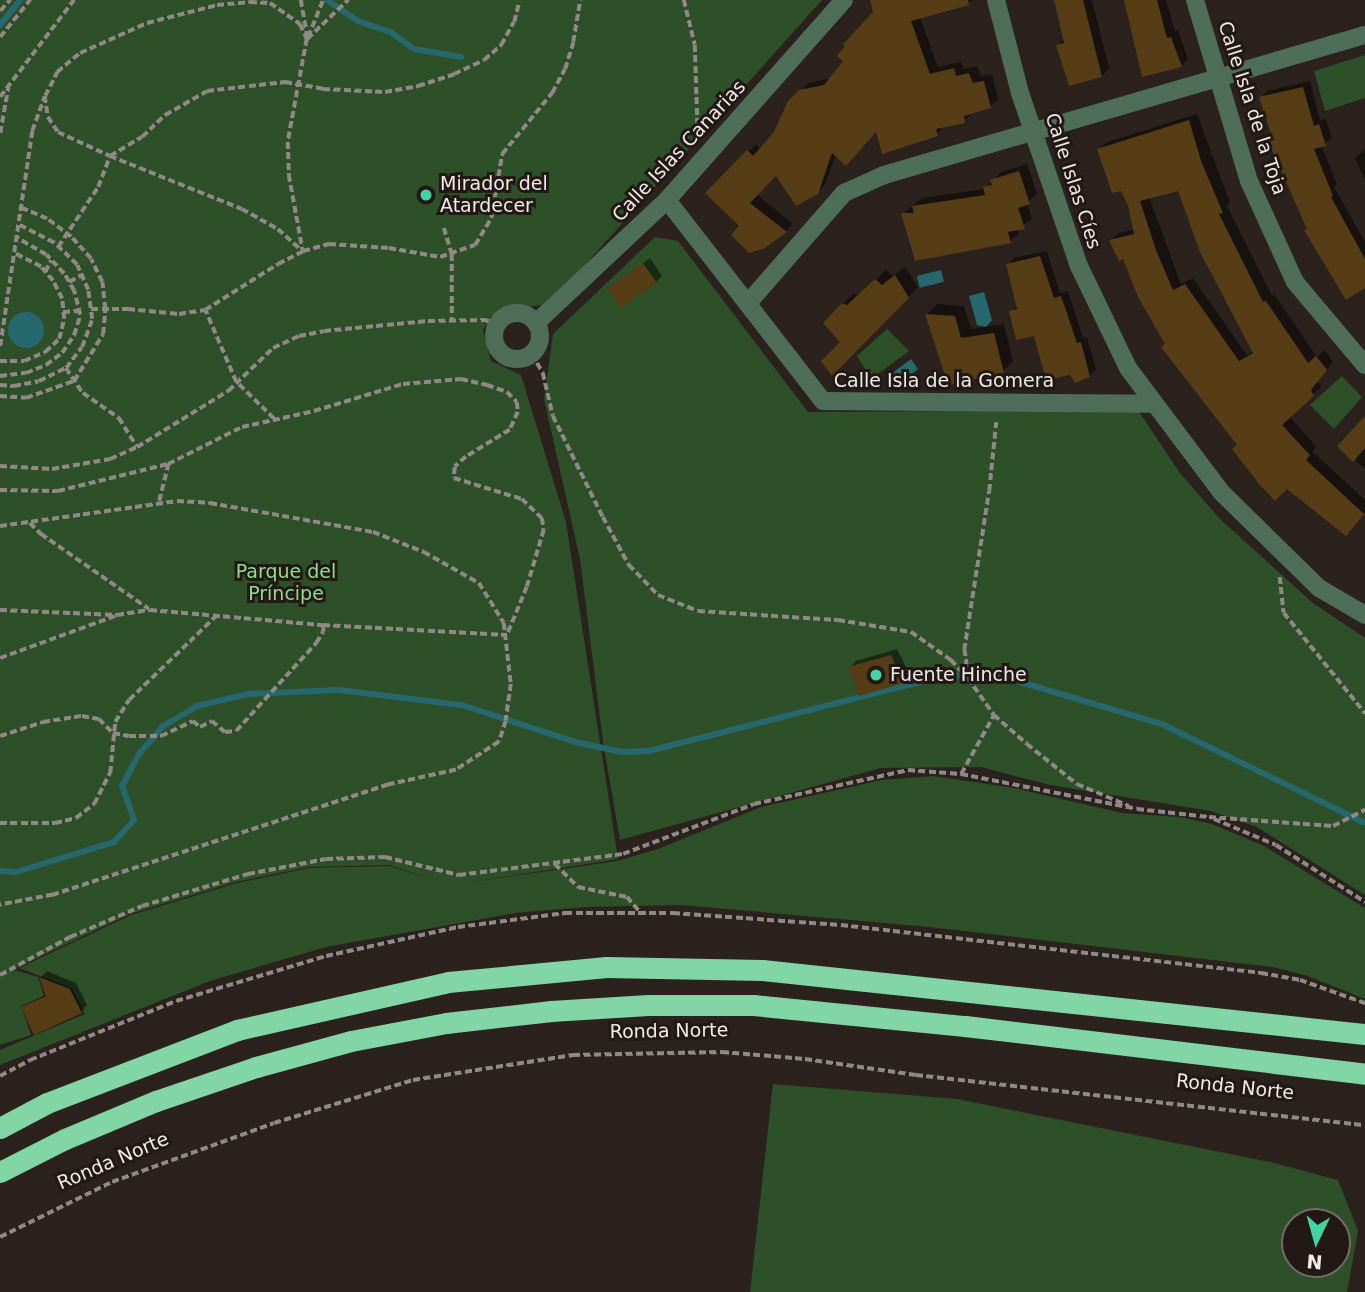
<!DOCTYPE html>
<html>
<head>
<meta charset="utf-8">
<style>
  body { margin:0 }
  #map { position:relative; width:1365px; height:1292px; overflow:hidden; background:#2b221e; font-family:"DejaVu Sans",sans-serif }
  div>[style] { position:absolute }
  [style*='--x'] { left:calc(var(--x)*1px); top:calc(var(--y)*1px); width:calc(var(--w)*1px); rotate:calc(var(--a)*1deg) }
  .green>* { inset:0; background:#2d5029 }
  .water>* { inset:0; background:#27676e; transform-origin:0 0 }
  .round { border-radius:50% }
  .shadow>* { inset:0; background:#0007 }
  .stream>* { height:6px; margin:-3px; padding:0 3px; transform-origin:3px; border-radius:3px; background:#27676e }
  .building>* { inset:0; background:#563d16; transform-origin:0 0 }
  .path>* { height:3.5px; margin-top:-1.75px; transform-origin:0; background:repeating-linear-gradient(90deg,#918986 0 7px,transparent 0 10.5px) }
  .minor>* { height:18px; margin:-9px; padding:0 9px; transform-origin:9px; border-radius:9px; background:#4e6e5a }
  .minor>.ring { margin:-9px; padding:0; box-sizing:content-box; background:none; border:18px solid #4e6e5a; border-radius:50% }
  .highway>* { height:21px; margin:-10.5px; padding:0 10.5px; transform-origin:10.5px; border-radius:10.5px; background:#82d5a4 }
  .dots>* { width:19px; height:19px; translate:-50% -50%; box-sizing:border-box; border:4px solid #221815; border-radius:50% }
  span { translate:-50% -50%; white-space:nowrap; text-align:center; line-height:1.15; -webkit-text-stroke:6px #221815; paint-order:stroke }
  .street-label { font-size:19px; color:#f1eae7 }
  .poi-label { font-size:19px; color:#f1eae7 }
  .left { translate:0 -50%; text-align:left }
  .park-label { font-size:19px; color:#90dd88 }
  .north { position:absolute; left:1281px; top:1208px; width:70px; height:70px; box-sizing:border-box; background:#221815; border:2px solid #756c69; border-radius:50%; rotate:185deg; font-size:19px; font-weight:700; line-height:28px; text-align:center; color:#f1eae7 }
  .north::after { content:''; display:block; margin:auto; width:24px; height:32px; background:#42d4a0; clip-path:polygon(50% 0,100% 100%,50% 72%,0 100%) }
</style>
</head>
<body>
<div id="map">
  <div class="green">
    <div style="clip-path:polygon(0 0,822px 0,550px 304px,503px 310px,491px 316px,483px 330px,491px 361px,521px 375px,566px 522px,618px 859px,464px 883px,617px 861px,658px 849px,761px 807px,882px 780px,933px 776px,1014px 788px,1122px 813px,1180px 817px,1212px 824px,1264px 846px,1365px 908px,1365px 999px,1308px 976px,1273px 967px,929px 927px,681px 905px,585px 907px,516px 913px,326px 947px,210px 981px,0 1065px,0 1050px,85px 1014px,72px 988px,19px 968px,131px 915px,237px 883px,309px 868px,389px 866px,439px 881px,389px 865px,309px 867px,236px 882px,130px 914px,16px 968px,15px 970px,38px 977px,44px 996px,21px 1006px,31px 1035px,0 1045px)"></div>
    <div style="clip-path:polygon(1365px 55px,1365px 98px,1325px 111px,1314px 71px)"></div>
    <div style="clip-path:polygon(655px 237px,678px 241px,808px 412px,1138px 410px,1180px 473px,1220px 519px,1313px 603px,1365px 638px,1365px 895px,1257px 827px,1211px 811px,1050px 785px,981px 767px,881px 768px,620px 840px,603px 742px,580px 559px,544px 399px,553px 334px)"></div>
    <div style="clip-path:polygon(887px 329px,909px 351px,871px 379px,857px 356px)"></div>
    <div style="clip-path:polygon(1342px 376px,1362px 397px,1334px 429px,1310px 405px)"></div>
    <div style="clip-path:polygon(evenodd,773px 1084px,957px 1099px,1270px 1162px,1338px 1180px,1358px 1231px,1347px 1292px,750px 1292px,773px 1084px,1295px 1222px,1337px 1222px,1337px 1264px,1295px 1264px,1295px 1222px)"></div>
  </div>
  <div class="water">
    <div style="left:941px;top:270px;width:12px;height:25px;rotate:76deg"></div>
    <div style="clip-path:polygon(984px 292px,992px 320px,986px 327px,977px 325px,969px 296px)"></div>
    <div class="round" style="left:8px;top:312px;width:36px;height:36px"></div>
    <div style="clip-path:polygon(911px 359px,918px 369px,906px 379px,896px 381px,891px 374px)"></div>
  </div>
  <div class="shadow">
    <div style="clip-path:polygon(874px 0,974px 0,920px 17px,938px 67px,961px 62px,964px 69px,977px 66px,981px 76px,992px 74px,998px 99px,990px 106px,972px 113px,964px 121px,944px 126px,937px 134px,877px 129px,836px 154px,825px 184px,817px 193px,776px 173px,756px 194px,793px 224px,786px 231px,741px 225px,707px 193px,756px 144px,762px 150px,776px 133px,789px 102px,809px 83px,831px 78px,875px 12px)"></div>
    <div style="clip-path:polygon(1055px 0,1092px 0,1109px 68px,1102px 76px,1058px 45px,1064px 39px)"></div>
    <div style="clip-path:polygon(1125px 0,1166px 0,1175px 31px,1178px 30px,1188px 59px,1181px 66px)"></div>
    <div style="clip-path:polygon(1310px 81px,1320px 120px,1326px 119px,1332px 138px,1321px 145px,1337px 184px,1334px 187px,1365px 242px,1365px 285px,1309px 228px,1269px 139px,1273px 135px,1261px 98px,1267px 91px)"></div>
    <div style="clip-path:polygon(evenodd,1197px 114px,1230px 203px,1227px 206px,1272px 296px,1274px 294px,1317px 357px,1325px 350px,1333px 362px,1318px 381px,1321px 387px,1289px 416px,1316px 446px,1313px 452px,1365px 500px,1365px 512px,1354px 526px,1167px 343px,1124px 257px,1111px 240px,1119px 233px,1135px 229px,1130px 204px,1099px 149px,1107px 142px,1197px 114px,1179px 189px,1254px 351px,1247px 355px,1193px 278px,1181px 284px,1149px 197px,1179px 189px)"></div>
    <div style="clip-path:polygon(1365px 149px,1365px 179px,1364px 179px,1355px 158px)"></div>
    <div style="clip-path:polygon(1027px 164px,1037px 194px,1027px 203px,1032px 219px,1017px 229px,1019px 233px,1010px 241px,903px 214px,922px 198px,984px 189px,1001px 172px)"></div>
    <div style="clip-path:polygon(1047px 251px,1060px 293px,1068px 291px,1083px 338px,1087px 337px,1096px 369px,1089px 376px,1011px 312px,1018px 305px,1008px 265px,1014px 258px)"></div>
    <div style="clip-path:polygon(650px 258px,662px 276px,656px 282px,617px 283px)"></div>
    <div style="clip-path:polygon(905px 267px,918px 287px,832px 373px,842px 342px,843px 304px,853px 294px,859px 295px,886px 270px,893px 276px)"></div>
    <div style="clip-path:polygon(937px 304px,964px 306px,971px 329px,1004px 324px,1013px 361px,1003px 371px,927px 314px)"></div>
    <div style="clip-path:polygon(1365px 419px,1365px 469px,1340px 446px)"></div>
    <div style="clip-path:polygon(897px 649px,910px 675px,903px 681px,860px 694px,850px 668px,856px 661px)"></div>
    <div style="clip-path:polygon(47px 971px,76px 983px,87px 1005px,81px 1012px,23px 1007px,47px 994px,41px 977px)"></div>
  </div>
  <div class="stream">
    <div style="--x:327;--y:0;--w:37;--a:34"></div>
    <div style="--x:358;--y:21;--w:36;--a:19"></div>
    <div style="--x:392;--y:33;--w:27;--a:36"></div>
    <div style="--x:414;--y:49;--w:48;--a:9.7"></div>
    <div style="--x:0;--y:25;--w:32;--a:-51"></div>
    <div style="--x:0;--y:871;--w:16;--a:4"></div>
    <div style="--x:16;--y:872;--w:102;--a:-17"></div>
    <div style="--x:114;--y:842;--w:30;--a:-48"></div>
    <div style="--x:134;--y:820;--w:36;--a:-109"></div>
    <div style="--x:122;--y:786;--w:36;--a:-62"></div>
    <div style="--x:139;--y:754;--w:37;--a:-49"></div>
    <div style="--x:163;--y:726;--w:39;--a:-30"></div>
    <div style="--x:197;--y:706;--w:52;--a:-13.2"></div>
    <div style="--x:248;--y:694;--w:91;--a:-2.5"></div>
    <div style="--x:339;--y:690;--w:124;--a:7"></div>
    <div style="--x:462;--y:705;--w:119;--a:18.1"></div>
    <div style="--x:575;--y:742;--w:48;--a:12"></div>
    <div style="--x:622;--y:752;--w:27;--a:-2"></div>
    <div style="--x:649;--y:751;--w:299;--a:-14.3"></div>
    <div style="--x:939;--y:677;--w:51;--a:-4.5"></div>
    <div style="--x:990;--y:673;--w:182;--a:16.6"></div>
    <div style="--x:1164;--y:725;--w:224;--a:26"></div>
  </div>
  <div class="building">
    <div style="clip-path:polygon(870px 0,968px 0,969px 5px,911px 21px,930px 74px,954px 68px,956px 76px,969px 73px,973px 83px,984px 81px,991px 108px,964px 116px,965px 123px,936px 129px,938px 136px,882px 154px,876px 132px,846px 166px,832px 153px,818px 194px,796px 206px,776px 176px,750px 203px,787px 232px,765px 248px,749px 253px,731px 235px,739px 226px,705px 193px,747px 150px,753px 156px,774px 132px,788px 101px,799px 90px,824px 85px,843px 61px,837px 56px,845px 46px,843px 44px,873px 12px)"></div>
    <div style="clip-path:polygon(1054px 0,1083px 0,1102px 77px,1069px 86px,1056px 45px,1064px 43px)"></div>
    <div style="clip-path:polygon(1124px 0,1157px 0,1167px 38px,1171px 37px,1182px 67px,1142px 77px)"></div>
    <div style="clip-path:polygon(1303px 87px,1314px 126px,1319px 124px,1326px 146px,1314px 149px,1333px 196px,1331px 197px,1365px 259px,1365px 288px,1346px 300px,1304px 230px,1307px 229px,1267px 139px,1272px 137px,1259px 97px)"></div>
    <div style="clip-path:polygon(evenodd,1189px 120px,1201px 161px,1223px 213px,1219px 214px,1263px 302px,1266px 301px,1308px 363px,1316px 356px,1327px 370px,1311px 390px,1314px 396px,1282px 425px,1310px 455px,1306px 460px,1364px 514px,1346px 536px,1287px 489px,1275px 501px,1260px 485px,1232px 449px,1237px 445px,1161px 347px,1165px 344px,1138px 297px,1123px 259px,1119px 261px,1109px 240px,1134px 234px,1128px 205px,1121px 191px,1112px 193px,1097px 149px,1189px 120px,1178px 191px,1200px 252px,1253px 353px,1239px 361px,1185px 284px,1173px 290px,1156px 250px,1140px 201px,1178px 191px)"></div>
    <div style="clip-path:polygon(1019px 171px,1030px 204px,1018px 208px,1025px 229px,1008px 232px,1011px 243px,915px 261px,901px 213px,914px 213px,912px 206px,985px 195px,983px 187px,992px 185px,990px 180px)"></div>
    <div style="clip-path:polygon(1040px 256px,1054px 298px,1061px 296px,1077px 343px,1081px 342px,1090px 377px,1075px 383px,1070px 375px,1046px 380px,1034px 336px,1016px 340px,1009px 311px,1017px 309px,1006px 264px)"></div>
    <div style="left:643px;top:263px;width:24px;height:44px;rotate:55deg"></div>
    <div style="clip-path:polygon(895px 275px,909px 298px,832px 376px,821px 361px,840px 342px,823px 323px,842px 303px,847px 305px,875px 279px,882px 285px)"></div>
    <div style="clip-path:polygon(925px 314px,955px 316px,961px 338px,994px 333px,1004px 373px,948px 385px)"></div>
    <div style="clip-path:polygon(1365px 416px,1365px 448px,1353px 462px,1337px 446px)"></div>
    <div style="clip-path:polygon(891px 655px,904px 683px,859px 696px,848px 667px)"></div>
    <div style="clip-path:polygon(39px 977px,70px 989px,82px 1013px,34px 1035px,21px 1007px,46px 996px)"></div>
  </div>
  <div class="path">
    <div style="--x:301;--y:0;--w:35;--a:80"></div>
    <div style="--x:684;--y:0;--w:46;--a:76.3"></div>
    <div style="--x:695;--y:45;--w:91;--a:88.1"></div>
    <div style="--x:0;--y:11;--w:15;--a:-48"></div>
    <div style="--x:0;--y:37;--w:48;--a:-51"></div>
    <div style="--x:308;--y:37;--w:40;--a:-68"></div>
    <div style="--x:307;--y:39;--w:57;--a:-43.6"></div>
    <div style="--x:45;--y:96;--w:21;--a:82"></div>
    <div style="--x:48;--y:117;--w:18;--a:56"></div>
    <div style="--x:58;--y:132;--w:57;--a:24.8"></div>
    <div style="--x:110;--y:156;--w:37;--a:-31"></div>
    <div style="--x:142;--y:137;--w:32;--a:-44"></div>
    <div style="--x:165;--y:115;--w:48;--a:-29.7"></div>
    <div style="--x:207;--y:91;--w:79;--a:-6.6"></div>
    <div style="--x:285;--y:82;--w:39;--a:10"></div>
    <div style="--x:323;--y:89;--w:62;--a:2.8"></div>
    <div style="--x:385;--y:92;--w:34;--a:-10"></div>
    <div style="--x:418;--y:86;--w:38;--a:-18"></div>
    <div style="--x:454;--y:74;--w:33;--a:-25"></div>
    <div style="--x:484;--y:60;--w:23;--a:-41"></div>
    <div style="--x:501;--y:45;--w:26;--a:-61"></div>
    <div style="--x:514;--y:22;--w:21;--a:-76"></div>
    <div style="--x:0;--y:97;--w:122;--a:-52.7"></div>
    <div style="--x:0;--y:133;--w:46;--a:-79.9"></div>
    <div style="--x:444;--y:228;--w:27;--a:73"></div>
    <div style="--x:452;--y:254;--w:67;--a:90"></div>
    <div style="--x:58;--y:247;--w:72;--a:-56.3"></div>
    <div style="--x:98;--y:187;--w:33;--a:-69"></div>
    <div style="--x:110;--y:156;--w:142;--a:21.9"></div>
    <div style="--x:242;--y:209;--w:41;--a:29.1"></div>
    <div style="--x:278;--y:229;--w:31;--a:42"></div>
    <div style="--x:45;--y:272;--w:13;--a:-63"></div>
    <div style="--x:69;--y:282;--w:14;--a:-30"></div>
    <div style="--x:91;--y:309;--w:37;--a:0"></div>
    <div style="--x:128;--y:309;--w:51;--a:5.6"></div>
    <div style="--x:179;--y:314;--w:26;--a:-9"></div>
    <div style="--x:63;--y:312;--w:15;--a:-4"></div>
    <div style="--x:0;--y:346;--w:217;--a:-81.5"></div>
    <div style="--x:32;--y:131;--w:37;--a:-70"></div>
    <div style="--x:45;--y:96;--w:27;--a:-63"></div>
    <div style="--x:57;--y:72;--w:30;--a:-40"></div>
    <div style="--x:80;--y:53;--w:73;--a:-24.1"></div>
    <div style="--x:147;--y:23;--w:72;--a:-14.4"></div>
    <div style="--x:217;--y:5;--w:33;--a:-5"></div>
    <div style="--x:250;--y:2;--w:20;--a:3"></div>
    <div style="--x:270;--y:3;--w:37;--a:35"></div>
    <div style="--x:300;--y:24;--w:17;--a:65"></div>
    <div style="--x:307;--y:39;--w:105;--a:100.5"></div>
    <div style="--x:288;--y:142;--w:33;--a:88"></div>
    <div style="--x:289;--y:175;--w:77;--a:79.6"></div>
    <div style="--x:532;--y:354;--w:22;--a:60"></div>
    <div style="--x:543;--y:373;--w:44;--a:76.9"></div>
    <div style="--x:553;--y:416;--w:113;--a:63.7"></div>
    <div style="--x:603;--y:517;--w:55;--a:61.6"></div>
    <div style="--x:629;--y:565;--w:42;--a:46"></div>
    <div style="--x:658;--y:595;--w:43;--a:21.8"></div>
    <div style="--x:698;--y:611;--w:140;--a:3.7"></div>
    <div style="--x:838;--y:620;--w:74;--a:9.3"></div>
    <div style="--x:911;--y:632;--w:49;--a:35"></div>
    <div style="--x:951;--y:660;--w:25;--a:47"></div>
    <div style="--x:968;--y:678;--w:45;--a:54.9"></div>
    <div style="--x:994;--y:715;--w:44;--a:41.3"></div>
    <div style="--x:1027;--y:744;--w:64;--a:38.7"></div>
    <div style="--x:1077;--y:784;--w:56;--a:22.9"></div>
    <div style="--x:0;--y:361;--w:24;--a:0"></div>
    <div style="--x:24;--y:361;--w:23;--a:-23"></div>
    <div style="--x:45;--y:352;--w:19;--a:-43"></div>
    <div style="--x:59;--y:339;--w:21;--a:-76"></div>
    <div style="--x:64;--y:319;--w:20;--a:-96"></div>
    <div style="--x:62;--y:299;--w:20;--a:-117"></div>
    <div style="--x:53;--y:281;--w:18;--a:-131"></div>
    <div style="--x:41;--y:267;--w:29;--a:-153"></div>
    <div style="--x:66;--y:368;--w:30;--a:56"></div>
    <div style="--x:83;--y:393;--w:44;--a:34.8"></div>
    <div style="--x:119;--y:418;--w:34;--a:58"></div>
    <div style="--x:0;--y:376;--w:26;--a:-7"></div>
    <div style="--x:26;--y:373;--w:22;--a:-22"></div>
    <div style="--x:46;--y:365;--w:20;--a:-37"></div>
    <div style="--x:62;--y:353;--w:22;--a:-56"></div>
    <div style="--x:74;--y:335;--w:21;--a:-73"></div>
    <div style="--x:80;--y:315;--w:25;--a:-104"></div>
    <div style="--x:74;--y:291;--w:20;--a:-120"></div>
    <div style="--x:64;--y:274;--w:26;--a:-133"></div>
    <div style="--x:46;--y:255;--w:34;--a:-150"></div>
    <div style="--x:0;--y:385;--w:14;--a:4"></div>
    <div style="--x:14;--y:386;--w:25;--a:-11"></div>
    <div style="--x:39;--y:381;--w:30;--a:-26"></div>
    <div style="--x:66;--y:368;--w:26;--a:-53"></div>
    <div style="--x:82;--y:347;--w:30;--a:-70"></div>
    <div style="--x:92;--y:319;--w:29;--a:-98"></div>
    <div style="--x:88;--y:290;--w:27;--a:-114"></div>
    <div style="--x:77;--y:265;--w:32;--a:-136"></div>
    <div style="--x:54;--y:243;--w:39;--a:-153"></div>
    <div style="--x:0;--y:396;--w:26;--a:4"></div>
    <div style="--x:26;--y:398;--w:51;--a:-19.5"></div>
    <div style="--x:74;--y:381;--w:55;--a:-58.3"></div>
    <div style="--x:103;--y:334;--w:25;--a:-85"></div>
    <div style="--x:105;--y:309;--w:27;--a:-96"></div>
    <div style="--x:102;--y:282;--w:25;--a:-116"></div>
    <div style="--x:91;--y:259;--w:30;--a:-132"></div>
    <div style="--x:71;--y:237;--w:30;--a:-143"></div>
    <div style="--x:47;--y:219;--w:28;--a:-157"></div>
    <div style="--x:274;--y:419;--w:53;--a:-135.8"></div>
    <div style="--x:236;--y:382;--w:78;--a:-113.3"></div>
    <div style="--x:205;--y:310;--w:86;--a:-32.2"></div>
    <div style="--x:278;--y:264;--w:28;--a:-27"></div>
    <div style="--x:303;--y:251;--w:27;--a:-15"></div>
    <div style="--x:329;--y:244;--w:60;--a:3.8"></div>
    <div style="--x:389;--y:248;--w:52;--a:10"></div>
    <div style="--x:440;--y:257;--w:37;--a:-19"></div>
    <div style="--x:475;--y:245;--w:31;--a:-59"></div>
    <div style="--x:491;--y:218;--w:65;--a:-80.2"></div>
    <div style="--x:502;--y:154;--w:79;--a:-50.7"></div>
    <div style="--x:552;--y:93;--w:27;--a:-62"></div>
    <div style="--x:565;--y:69;--w:28;--a:-73"></div>
    <div style="--x:573;--y:42;--w:43;--a:-80.5"></div>
    <div style="--x:0;--y:466;--w:52;--a:3.3"></div>
    <div style="--x:52;--y:469;--w:59;--a:-9.8"></div>
    <div style="--x:110;--y:459;--w:30;--a:-24"></div>
    <div style="--x:137;--y:447;--w:107;--a:-31.6"></div>
    <div style="--x:228;--y:391;--w:62;--a:-43.7"></div>
    <div style="--x:273;--y:348;--w:29;--a:-25"></div>
    <div style="--x:299;--y:336;--w:25;--a:-11"></div>
    <div style="--x:324;--y:331;--w:104;--a:-5.5"></div>
    <div style="--x:428;--y:321;--w:57;--a:-1"></div>
    <div style="--x:485;--y:320;--w:14;--a:17"></div>
    <div style="--x:0;--y:490;--w:58;--a:1"></div>
    <div style="--x:58;--y:491;--w:113;--a:-13.8"></div>
    <div style="--x:168;--y:464;--w:83;--a:-26.6"></div>
    <div style="--x:242;--y:427;--w:74;--a:-12.5"></div>
    <div style="--x:314;--y:411;--w:93;--a:-16.9"></div>
    <div style="--x:403;--y:384;--w:58;--a:-4.9"></div>
    <div style="--x:461;--y:379;--w:27;--a:13"></div>
    <div style="--x:487;--y:385;--w:21;--a:19"></div>
    <div style="--x:507;--y:392;--w:14;--a:45"></div>
    <div style="--x:517;--y:402;--w:10;--a:84"></div>
    <div style="--x:518;--y:412;--w:20;--a:114"></div>
    <div style="--x:510;--y:430;--w:52;--a:148.5"></div>
    <div style="--x:466;--y:457;--w:15;--a:138"></div>
    <div style="--x:455;--y:467;--w:11;--a:95"></div>
    <div style="--x:454;--y:478;--w:71;--a:17.2"></div>
    <div style="--x:522;--y:499;--w:28;--a:44"></div>
    <div style="--x:542;--y:518;--w:12;--a:81"></div>
    <div style="--x:544;--y:530;--w:59;--a:106.6"></div>
    <div style="--x:527;--y:587;--w:50;--a:112.4"></div>
    <div style="--x:159;--y:501;--w:38;--a:-76"></div>
    <div style="--x:30;--y:523;--w:16;--a:45"></div>
    <div style="--x:41;--y:534;--w:131;--a:34.8"></div>
    <div style="--x:0;--y:526;--w:179;--a:-8"></div>
    <div style="--x:177;--y:501;--w:33;--a:3"></div>
    <div style="--x:210;--y:503;--w:166;--a:10.1"></div>
    <div style="--x:373;--y:532;--w:55;--a:21.4"></div>
    <div style="--x:424;--y:552;--w:63;--a:29.4"></div>
    <div style="--x:479;--y:583;--w:47;--a:58"></div>
    <div style="--x:504;--y:623;--w:61;--a:83.5"></div>
    <div style="--x:511;--y:684;--w:37;--a:98"></div>
    <div style="--x:506;--y:721;--w:22;--a:108"></div>
    <div style="--x:499;--y:742;--w:51;--a:146.9"></div>
    <div style="--x:456;--y:770;--w:70;--a:167.6"></div>
    <div style="--x:388;--y:785;--w:353;--a:161.8"></div>
    <div style="--x:53;--y:895;--w:54;--a:169.3"></div>
    <div style="--x:1280;--y:577;--w:36;--a:84"></div>
    <div style="--x:1284;--y:613;--w:129;--a:51"></div>
    <div style="--x:0;--y:610;--w:117;--a:2.4"></div>
    <div style="--x:117;--y:615;--w:33;--a:-9"></div>
    <div style="--x:150;--y:610;--w:174;--a:5"></div>
    <div style="--x:323;--y:625;--w:184;--a:3.1"></div>
    <div style="--x:0;--y:658;--w:122;--a:-20.1"></div>
    <div style="--x:968;--y:677;--w:27;--a:-98"></div>
    <div style="--x:964;--y:650;--w:161;--a:-81.1"></div>
    <div style="--x:989;--y:491;--w:69;--a:-84.2"></div>
    <div style="--x:0;--y:736;--w:45;--a:-18"></div>
    <div style="--x:43;--y:722;--w:39;--a:-9"></div>
    <div style="--x:82;--y:716;--w:17;--a:10"></div>
    <div style="--x:99;--y:719;--w:20;--a:45"></div>
    <div style="--x:113;--y:733;--w:16;--a:11"></div>
    <div style="--x:129;--y:736;--w:32;--a:0"></div>
    <div style="--x:161;--y:736;--w:35;--a:-25"></div>
    <div style="--x:193;--y:721;--w:9;--a:41"></div>
    <div style="--x:200;--y:727;--w:13;--a:-27"></div>
    <div style="--x:212;--y:721;--w:17;--a:40"></div>
    <div style="--x:225;--y:732;--w:11;--a:-5"></div>
    <div style="--x:236;--y:731;--w:119;--a:-47.7"></div>
    <div style="--x:316;--y:643;--w:13;--a:-58"></div>
    <div style="--x:323;--y:632;--w:7;--a:-90"></div>
    <div style="--x:961;--y:774;--w:68;--a:-60.8"></div>
    <div style="--x:1214;--y:819;--w:67;--a:22.8"></div>
    <div style="--x:1276;--y:845;--w:106;--a:32.6"></div>
    <div style="--x:0;--y:823;--w:55;--a:0"></div>
    <div style="--x:55;--y:823;--w:22;--a:-13"></div>
    <div style="--x:76;--y:818;--w:23;--a:-38"></div>
    <div style="--x:94;--y:804;--w:35;--a:-63"></div>
    <div style="--x:110;--y:773;--w:51;--a:-84.4"></div>
    <div style="--x:115;--y:722;--w:26;--a:-58"></div>
    <div style="--x:129;--y:700;--w:122;--a:-44"></div>
    <div style="--x:555;--y:864;--w:33;--a:45"></div>
    <div style="--x:578;--y:887;--w:50;--a:11.5"></div>
    <div style="--x:627;--y:897;--w:21;--a:49"></div>
    <div style="--x:0;--y:975;--w:80;--a:-28.5"></div>
    <div style="--x:70;--y:937;--w:78;--a:-23.3"></div>
    <div style="--x:142;--y:906;--w:111;--a:-16.8"></div>
    <div style="--x:248;--y:874;--w:79;--a:-10.9"></div>
    <div style="--x:326;--y:859;--w:59;--a:-1.9"></div>
    <div style="--x:385;--y:857;--w:76;--a:13.7"></div>
    <div style="--x:459;--y:875;--w:165;--a:-7.3"></div>
    <div style="--x:623;--y:854;--w:140;--a:-20.9"></div>
    <div style="--x:754;--y:804;--w:158;--a:-12.4"></div>
    <div style="--x:908;--y:770;--w:53;--a:4.3"></div>
    <div style="--x:961;--y:774;--w:179;--a:11.2"></div>
    <div style="--x:1137;--y:809;--w:72;--a:6.3"></div>
    <div style="--x:1209;--y:817;--w:124;--a:4.2"></div>
    <div style="--x:1333;--y:826;--w:36;--a:-27"></div>
    <div style="--x:0;--y:1076;--w:34;--a:-28"></div>
    <div style="--x:30;--y:1060;--w:157;--a:-22"></div>
    <div style="--x:176;--y:1001;--w:157;--a:-16.7"></div>
    <div style="--x:326;--y:956;--w:135;--a:-12.4"></div>
    <div style="--x:458;--y:927;--w:108;--a:-7.5"></div>
    <div style="--x:565;--y:913;--w:108;--a:0"></div>
    <div style="--x:673;--y:913;--w:168;--a:4.1"></div>
    <div style="--x:841;--y:925;--w:423;--a:6.5"></div>
    <div style="--x:1261;--y:973;--w:40;--a:10"></div>
    <div style="--x:1300;--y:980;--w:69;--a:19.5"></div>
    <div style="--x:0;--y:1237;--w:125;--a:-26.2"></div>
    <div style="--x:112;--y:1182;--w:172;--a:-20"></div>
    <div style="--x:274;--y:1123;--w:145;--a:-17.2"></div>
    <div style="--x:413;--y:1080;--w:162;--a:-8.9"></div>
    <div style="--x:573;--y:1055;--w:149;--a:-1.2"></div>
    <div style="--x:722;--y:1052;--w:83;--a:4.8"></div>
    <div style="--x:805;--y:1059;--w:112;--a:8.2"></div>
    <div style="--x:916;--y:1075;--w:452;--a:6.4"></div>
  </div>
  <div class="minor">
    <div style="--x:996;--y:0;--w:96;--a:75.5"></div>
    <div style="--x:1020;--y:93;--w:183;--a:71.2"></div>
    <div style="--x:1079;--y:266;--w:113;--a:64.3"></div>
    <div style="--x:1128;--y:368;--w:155;--a:53.1"></div>
    <div style="--x:1221;--y:492;--w:137;--a:44.4"></div>
    <div style="--x:1319;--y:588;--w:53;--a:30.4"></div>
    <div style="--x:1195;--y:0;--w:189;--a:73.4"></div>
    <div style="--x:1249;--y:181;--w:111;--a:65.5"></div>
    <div style="--x:1295;--y:282;--w:109;--a:49.9"></div>
    <div style="--x:667;--y:200;--w:254;--a:52.2"></div>
    <div style="--x:823;--y:401;--w:329;--a:0.5"></div>
    <div style="--x:748;--y:303;--w:146;--a:-48.9"></div>
    <div style="--x:844;--y:193;--w:44;--a:-24.2"></div>
    <div style="--x:884;--y:175;--w:501;--a:-16.23"></div>
    <div class="ring" style="left:494px;top:313px;width:28px;height:28px"></div>
    <div style="--x:536;--y:323;--w:180;--a:-43.2"></div>
    <div style="--x:667;--y:200;--w:267;--a:-48.5"></div>
  </div>
  <div class="highway">
    <div style="--x:0;--y:1128;--w:53;--a:-28"></div>
    <div style="--x:47;--y:1103;--w:204;--a:-21"></div>
    <div style="--x:237;--y:1030;--w:216;--a:-12.8"></div>
    <div style="--x:448;--y:982;--w:159;--a:-5.4"></div>
    <div style="--x:606;--y:967;--w:156;--a:1.1"></div>
    <div style="--x:762;--y:970;--w:606;--a:6.06"></div>
    <div style="--x:0;--y:1172;--w:73;--a:-26.9"></div>
    <div style="--x:65;--y:1139;--w:99;--a:-22.7"></div>
    <div style="--x:156;--y:1101;--w:106;--a:-18.8"></div>
    <div style="--x:256;--y:1067;--w:98;--a:-15.3"></div>
    <div style="--x:351;--y:1041;--w:97;--a:-10.7"></div>
    <div style="--x:446;--y:1023;--w:106;--a:-6.5"></div>
    <div style="--x:551;--y:1011;--w:97;--a:-3.5"></div>
    <div style="--x:648;--y:1005;--w:105;--a:0"></div>
    <div style="--x:753;--y:1005;--w:213;--a:5.7"></div>
    <div style="--x:965;--y:1026;--w:403;--a:6.8"></div>
  </div>
  <div class="dots">
    <div style="left:426px;top:195px;background:#42d4a0"></div>
    <div style="left:876px;top:675px;background:#42d4a0"></div>
  </div>
  <div class="street-label">
    <span style="left:1252px;top:108px;rotate:72deg">Calle Isla de la Toja</span>
    <span style="left:679px;top:151px;rotate:-47deg">Calle Islas Canarias</span>
    <span style="left:1073px;top:181px;rotate:72deg">Calle Islas Cíes</span>
    <span style="left:944px;top:381px">Calle Isla de la Gomera</span>
    <span style="left:669px;top:1031px;rotate:-1deg">Ronda Norte</span>
    <span style="left:1235px;top:1087px;rotate:6deg">Ronda Norte</span>
    <span style="left:113px;top:1161px;rotate:-23deg">Ronda Norte</span>
  </div>
  <div class="poi-label">
    <span class="left" style="left:440px;top:195px">Mirador del<br>Atardecer</span>
    <span class="left" style="left:890px;top:675px">Fuente Hinche</span>
  </div>
  <div class="park-label">
    <span style="left:286px;top:583px">Parque del<br>Príncipe</span>
  </div>
  <div class="north">N</div>
</div>
</body>
</html>
